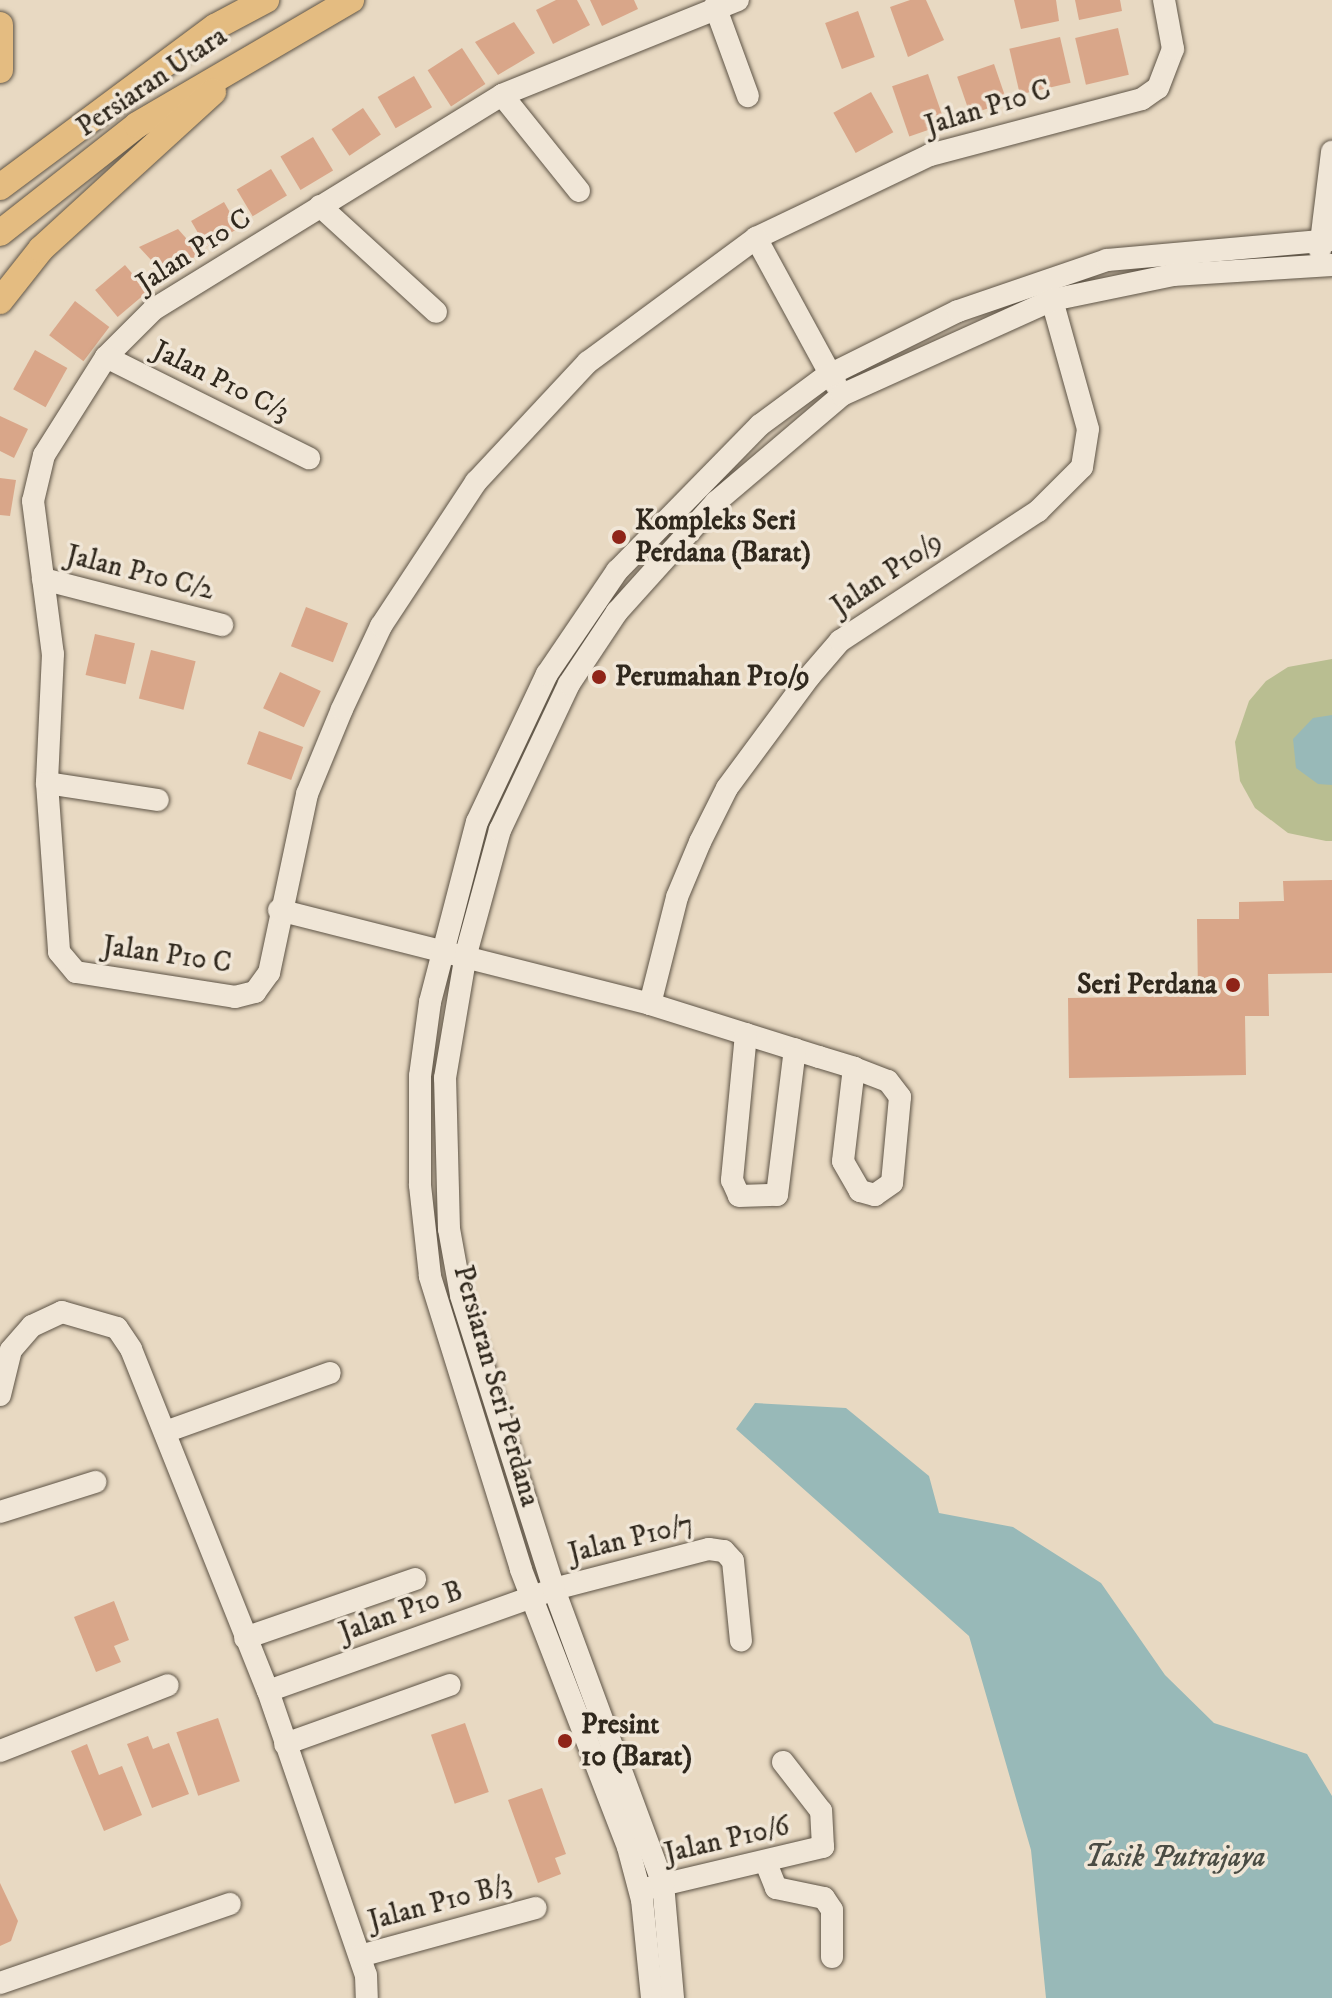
<!DOCTYPE html>
<html>
<head>
<meta charset="utf-8">
<style>
  body { margin:0 }
  #map { position:relative; width:1332px; height:1998px; overflow:hidden; background:#e8d9c2; font-family:"IM FELL DW Pica",serif }
  div>[style] { position:absolute }
  [style*='--x'] { left:calc(var(--x)*1px); top:calc(var(--y)*1px); width:calc(var(--w)*1px); rotate:calc(var(--a)*1deg) }
  .green>* { inset:0; background:#b9be91 }
  .water>* { inset:0; background:#98b9b8 }
  .building>* { inset:0; background:#d9a689; transform-origin:0 0 }
  .roads { filter:drop-shadow(0 0 2px #5e5446) drop-shadow(0 0 2px #5e5446) }
  .minor>* { height:22px; margin:-11px; padding:0 11px; transform-origin:11px; border-radius:11px; background:#f0e6d7 }
  .major>* { height:26px; margin:-13px; padding:0 13px; transform-origin:13px; border-radius:13px; background:#e4bc81 }
  .dots>* { width:22px; height:22px; translate:-50% -50%; box-sizing:border-box; border:4px solid #f0e6d7; border-radius:50% }
  span { translate:-50% -50%; white-space:nowrap; text-align:center; line-height:1.15; -webkit-text-stroke:7px #f0e6d7; paint-order:stroke }
  .street-label { font-size:28px; color:#30281d }
  .poi-label { font-size:28px; color:#30281d; font-weight:700 }
  .left { translate:0 -50%; text-align:left }
  .right { translate:-100% -50%; text-align:right }
  .water-label { font-size:30px; color:#4a4c44; font-style:italic }
</style>
</head>
<body>
<div id="map">
  <div class="green">
    <div style="clip-path:polygon(1332px 659px,1332px 841px,1326px 841px,1288px 833px,1255px 808px,1240px 781px,1235px 742px,1249px 701px,1266px 681px,1288px 667px)"></div>
  </div>
  <div class="water">
    <div style="clip-path:polygon(1332px 715px,1332px 785px,1318px 784px,1296px 768px,1293px 739px,1313px 718px)"></div>
    <div style="clip-path:polygon(755px 1403px,846px 1408px,929px 1476px,939px 1513px,1013px 1527px,1101px 1583px,1165px 1675px,1214px 1723px,1307px 1754px,1332px 1796px,1332px 1998px,1046px 1998px,1031px 1850px,969px 1636px,736px 1429px)"></div>
  </div>
  <div class="building">
    <div style="clip-path:polygon(556px 0,577px 0,590px 25px,553px 44px,536px 10px)"></div>
    <div style="clip-path:polygon(590px 0,634px 0,638px 9px,602px 26px)"></div>
    <div style="clip-path:polygon(910px 0,926px 0,944px 40px,908px 57px,890px 7px)"></div>
    <div style="clip-path:polygon(1014px 0,1056px 0,1059px 21px,1021px 29px)"></div>
    <div style="clip-path:polygon(1075px 0,1120px 0,1122px 11px,1079px 20px)"></div>
    <div style="left:858px;top:11px;width:49px;height:35px;rotate:70deg"></div>
    <div style="clip-path:polygon(514px 22px,535px 53px,498px 75px,475px 42px)"></div>
    <div style="left:1118px;top:28px;width:48px;height:44px;rotate:77deg"></div>
    <div style="left:1060px;top:37px;width:47px;height:52px;rotate:77deg"></div>
    <div style="left:462px;top:48px;width:43px;height:41px;rotate:57deg"></div>
    <div style="left:994px;top:64px;width:40px;height:39px;rotate:71deg"></div>
    <div style="left:928px;top:74px;width:53px;height:38px;rotate:71deg"></div>
    <div style="left:414px;top:76px;width:36px;height:42px;rotate:60deg"></div>
    <div style="left:871px;top:92px;width:46px;height:43px;rotate:61deg"></div>
    <div style="left:363px;top:108px;width:32px;height:38px;rotate:56deg"></div>
    <div style="left:313px;top:137px;width:39px;height:38px;rotate:59deg"></div>
    <div style="left:271px;top:169px;width:31px;height:40px;rotate:59deg"></div>
    <div style="left:224px;top:202px;width:30px;height:38px;rotate:60deg"></div>
    <div style="clip-path:polygon(178px 229px,200px 254px,164px 274px,139px 247px)"></div>
    <div style="left:125px;top:265px;width:35px;height:39px;rotate:50deg"></div>
    <div style="left:75px;top:301px;width:43px;height:43px;rotate:37deg"></div>
    <div style="left:35px;top:350px;width:37px;height:45px;rotate:29deg"></div>
    <div style="clip-path:polygon(0 416px,28px 429px,14px 458px,0 451px)"></div>
    <div style="clip-path:polygon(0 478px,16px 480px,10px 516px,0 515px)"></div>
    <div style="left:306px;top:607px;width:45px;height:42px;rotate:21deg"></div>
    <div style="left:95px;top:634px;width:41px;height:42px;rotate:13deg"></div>
    <div style="left:151px;top:650px;width:46px;height:50px;rotate:14deg"></div>
    <div style="left:280px;top:672px;width:45px;height:40px;rotate:25deg"></div>
    <div style="left:259px;top:731px;width:47px;height:35px;rotate:20deg"></div>
    <div style="clip-path:polygon(1332px 880px,1332px 973px,1268px 974px,1269px 1016px,1245px 1016px,1246px 1075px,1069px 1078px,1068px 998px,1198px 996px,1197px 919px,1239px 919px,1239px 902px,1284px 901px,1283px 881px)"></div>
    <div style="clip-path:polygon(114px 1601px,129px 1640px,114px 1646px,121px 1662px,96px 1672px,74px 1617px)"></div>
    <div style="left:218px;top:1718px;width:67px;height:44px;rotate:71deg"></div>
    <div style="left:465px;top:1723px;width:73px;height:36px;rotate:71deg"></div>
    <div style="clip-path:polygon(148px 1736px,153px 1749px,169px 1743px,189px 1794px,152px 1808px,127px 1744px)"></div>
    <div style="clip-path:polygon(87px 1744px,99px 1775px,122px 1766px,142px 1815px,104px 1831px,71px 1751px)"></div>
    <div style="clip-path:polygon(542px 1788px,566px 1854px,555px 1858px,561px 1874px,538px 1883px,508px 1800px)"></div>
    <div style="clip-path:polygon(0 1883px,18px 1921px,11px 1941px,0 1946px)"></div>
  </div>
  <div class="roads">
    <div class="minor">
      <div style="--x:738;--y:0;--w:254;--a:158.1"></div>
      <div style="--x:502;--y:95;--w:409;--a:148.4"></div>
      <div style="--x:154;--y:309;--w:68;--a:135"></div>
      <div style="--x:106;--y:357;--w:116;--a:122.3"></div>
      <div style="--x:44;--y:455;--w:47;--a:103.4"></div>
      <div style="--x:33;--y:501;--w:154;--a:82.6"></div>
      <div style="--x:53;--y:654;--w:129;--a:92.7"></div>
      <div style="--x:47;--y:783;--w:169;--a:85.9"></div>
      <div style="--x:59;--y:952;--w:26;--a:50"></div>
      <div style="--x:76;--y:972;--w:161;--a:8.9"></div>
      <div style="--x:235;--y:997;--w:21;--a:-14"></div>
      <div style="--x:255;--y:992;--w:24;--a:-54"></div>
      <div style="--x:269;--y:973;--w:183;--a:-78"></div>
      <div style="--x:307;--y:794;--w:92;--a:-67.6"></div>
      <div style="--x:342;--y:709;--w:92;--a:-64.8"></div>
      <div style="--x:381;--y:626;--w:173;--a:-56.6"></div>
      <div style="--x:476;--y:482;--w:164;--a:-47"></div>
      <div style="--x:588;--y:362;--w:209;--a:-36.4"></div>
      <div style="--x:756;--y:238;--w:193;--a:-25.5"></div>
      <div style="--x:930;--y:155;--w:219;--a:-14.8"></div>
      <div style="--x:1142;--y:99;--w:19;--a:-35"></div>
      <div style="--x:1158;--y:88;--w:42;--a:-69"></div>
      <div style="--x:1173;--y:49;--w:50;--a:-100.4"></div>
      <div style="--x:715;--y:6;--w:96;--a:69.9"></div>
      <div style="--x:502;--y:95;--w:123;--a:51.3"></div>
      <div style="--x:320;--y:206;--w:157;--a:42.4"></div>
      <div style="--x:756;--y:238;--w:167;--a:61.4"></div>
      <div style="--x:1320;--y:250;--w:99;--a:-83"></div>
      <div style="--x:106;--y:357;--w:227;--a:26.5"></div>
      <div style="--x:43;--y:579;--w:185;--a:14.4"></div>
      <div style="--x:47;--y:783;--w:112;--a:8.7"></div>
      <div style="--x:279;--y:910;--w:383;--a:14.2"></div>
      <div style="--x:650;--y:1004;--w:177;--a:17.4"></div>
      <div style="--x:819;--y:1057;--w:37;--a:17"></div>
      <div style="--x:854;--y:1068;--w:36;--a:21"></div>
      <div style="--x:888;--y:1081;--w:20;--a:53"></div>
      <div style="--x:900;--y:1097;--w:86;--a:95.3"></div>
      <div style="--x:892;--y:1183;--w:21;--a:145"></div>
      <div style="--x:875;--y:1195;--w:16;--a:-165"></div>
      <div style="--x:860;--y:1191;--w:34;--a:-120"></div>
      <div style="--x:843;--y:1161;--w:94;--a:-83.3"></div>
      <div style="--x:650;--y:1004;--w:110;--a:-75.8"></div>
      <div style="--x:677;--y:897;--w:60;--a:-67.3"></div>
      <div style="--x:700;--y:842;--w:60;--a:-63.4"></div>
      <div style="--x:727;--y:788;--w:138;--a:-53.5"></div>
      <div style="--x:809;--y:677;--w:48;--a:-49.3"></div>
      <div style="--x:840;--y:641;--w:237;--a:-33.3"></div>
      <div style="--x:1038;--y:511;--w:62;--a:-45"></div>
      <div style="--x:1082;--y:467;--w:38;--a:-81"></div>
      <div style="--x:1088;--y:429;--w:134;--a:-105.6"></div>
      <div style="--x:746;--y:1034;--w:147;--a:95.5"></div>
      <div style="--x:732;--y:1180;--w:17;--a:66"></div>
      <div style="--x:739;--y:1196;--w:38;--a:-2"></div>
      <div style="--x:777;--y:1195;--w:147;--a:-83"></div>
      <div style="--x:0;--y:1395;--w:46;--a:-76.3"></div>
      <div style="--x:11;--y:1350;--w:32;--a:-49"></div>
      <div style="--x:32;--y:1326;--w:33;--a:-25"></div>
      <div style="--x:62;--y:1312;--w:57;--a:16.2"></div>
      <div style="--x:117;--y:1328;--w:25;--a:56"></div>
      <div style="--x:131;--y:1349;--w:368;--a:68.2"></div>
      <div style="--x:268;--y:1691;--w:300;--a:71"></div>
      <div style="--x:366;--y:1975;--w:23;--a:88"></div>
      <div style="--x:165;--y:1432;--w:175;--a:-19.7"></div>
      <div style="--x:0;--y:1512;--w:100;--a:-17.5"></div>
      <div style="--x:245;--y:1638;--w:180;--a:-19.1"></div>
      <div style="--x:268;--y:1691;--w:304;--a:-19.6"></div>
      <div style="--x:554;--y:1589;--w:160;--a:-14.5"></div>
      <div style="--x:709;--y:1549;--w:15;--a:8"></div>
      <div style="--x:724;--y:1551;--w:13;--a:48"></div>
      <div style="--x:733;--y:1561;--w:80;--a:84.3"></div>
      <div style="--x:285;--y:1744;--w:175;--a:-19.7"></div>
      <div style="--x:0;--y:1751;--w:180;--a:-21.4"></div>
      <div style="--x:766;--y:1863;--w:27;--a:68"></div>
      <div style="--x:776;--y:1888;--w:49;--a:11.8"></div>
      <div style="--x:824;--y:1898;--w:14;--a:56"></div>
      <div style="--x:832;--y:1910;--w:47;--a:90"></div>
      <div style="--x:649;--y:1888;--w:179;--a:-13.3"></div>
      <div style="--x:823;--y:1847;--w:36;--a:-93"></div>
      <div style="--x:821;--y:1811;--w:62;--a:-127.8"></div>
      <div style="--x:360;--y:1956;--w:182;--a:-15.3"></div>
      <div style="--x:0;--y:1983;--w:243;--a:-19"></div>
      <div style="--x:652;--y:1998;--w:99;--a:-95.8"></div>
      <div style="--x:642;--y:1900;--w:55;--a:-104.8"></div>
      <div style="--x:628;--y:1847;--w:298;--a:-111.1"></div>
      <div style="--x:521;--y:1569;--w:307;--a:-107.3"></div>
      <div style="--x:430;--y:1276;--w:92;--a:-96.3"></div>
      <div style="--x:420;--y:1185;--w:109;--a:-90"></div>
      <div style="--x:420;--y:1076;--w:75;--a:-82.3"></div>
      <div style="--x:430;--y:1002;--w:186;--a:-75.4"></div>
      <div style="--x:477;--y:822;--w:164;--a:-64.7"></div>
      <div style="--x:547;--y:674;--w:125;--a:-55.8"></div>
      <div style="--x:617;--y:571;--w:204;--a:-45.6"></div>
      <div style="--x:760;--y:425;--w:81;--a:-36.4"></div>
      <div style="--x:825;--y:377;--w:148;--a:-26.4"></div>
      <div style="--x:958;--y:311;--w:157;--a:-18.9"></div>
      <div style="--x:1107;--y:260;--w:226;--a:-5.1"></div>
      <div style="--x:673;--y:1998;--w:114;--a:-95"></div>
      <div style="--x:663;--y:1884;--w:314;--a:-110.3"></div>
      <div style="--x:554;--y:1589;--w:308;--a:-107.6"></div>
      <div style="--x:461;--y:1295;--w:67;--a:-100.3"></div>
      <div style="--x:449;--y:1229;--w:151;--a:-91.5"></div>
      <div style="--x:445;--y:1078;--w:126;--a:-80.4"></div>
      <div style="--x:466;--y:954;--w:129;--a:-74.7"></div>
      <div style="--x:500;--y:830;--w:161;--a:-64.7"></div>
      <div style="--x:569;--y:684;--w:87;--a:-56.3"></div>
      <div style="--x:617;--y:612;--w:148;--a:-48"></div>
      <div style="--x:716;--y:502;--w:165;--a:-40.3"></div>
      <div style="--x:842;--y:395;--w:230;--a:-24.3"></div>
      <div style="--x:1052;--y:300;--w:124;--a:-11.7"></div>
      <div style="--x:1173;--y:275;--w:159;--a:-3.6"></div>
    </div>
    <div class="major">
      <div style="--x:0;--y:25;--w:45;--a:90"></div>
      <div style="--x:0;--y:187;--w:268;--a:-36.7"></div>
      <div style="--x:215;--y:27;--w:58;--a:-27.9"></div>
      <div style="--x:0;--y:233;--w:174;--a:-38.2"></div>
      <div style="--x:137;--y:125;--w:248;--a:-30.3"></div>
      <div style="--x:0;--y:301;--w:66;--a:-51.7"></div>
      <div style="--x:41;--y:249;--w:233;--a:-42.4"></div>
    </div>
  </div>
  <div class="dots">
    <div style="left:619px;top:537px;background:#8f2418"></div>
    <div style="left:599px;top:677px;background:#8f2418"></div>
    <div style="left:1233px;top:985px;background:#8f2418"></div>
    <div style="left:565px;top:1741px;background:#8f2418"></div>
  </div>
  <div class="street-label">
    <span style="left:152px;top:82px;rotate:-34deg">Persiaran Utara</span>
    <span style="left:988px;top:108px;rotate:-17deg">Jalan P10 C</span>
    <span style="left:194px;top:251px;rotate:-33deg">Jalan P10 C</span>
    <span style="left:221px;top:381px;rotate:26deg">Jalan P10 C/3</span>
    <span style="left:140px;top:573px;rotate:14deg">Jalan P10 C/2</span>
    <span style="left:887px;top:574px;rotate:-34deg">Jalan P10/9</span>
    <span style="left:167px;top:955px;rotate:8deg">Jalan P10 C</span>
    <span style="left:496px;top:1386px;rotate:74deg">Persiaran Seri Perdana</span>
    <span style="left:631px;top:1539px;rotate:-14deg">Jalan P10/7</span>
    <span style="left:401px;top:1612px;rotate:-20deg">Jalan P10 B</span>
    <span style="left:727px;top:1840px;rotate:-13deg">Jalan P10/6</span>
    <span style="left:440px;top:1903px;rotate:-15deg">Jalan P10 B/3</span>
  </div>
  <div class="poi-label">
    <span class="left" style="left:635px;top:537px">Kompleks Seri<br>Perdana (Barat)</span>
    <span class="left" style="left:615px;top:677px">Perumahan P10/9</span>
    <span class="right" style="left:1217px;top:985px">Seri Perdana</span>
    <span class="left" style="left:581px;top:1741px">Presint<br>10 (Barat)</span>
  </div>
  <div class="water-label">
    <span style="left:1175px;top:1858px">Tasik Putrajaya</span>
  </div>
</div>
</body>
</html>
